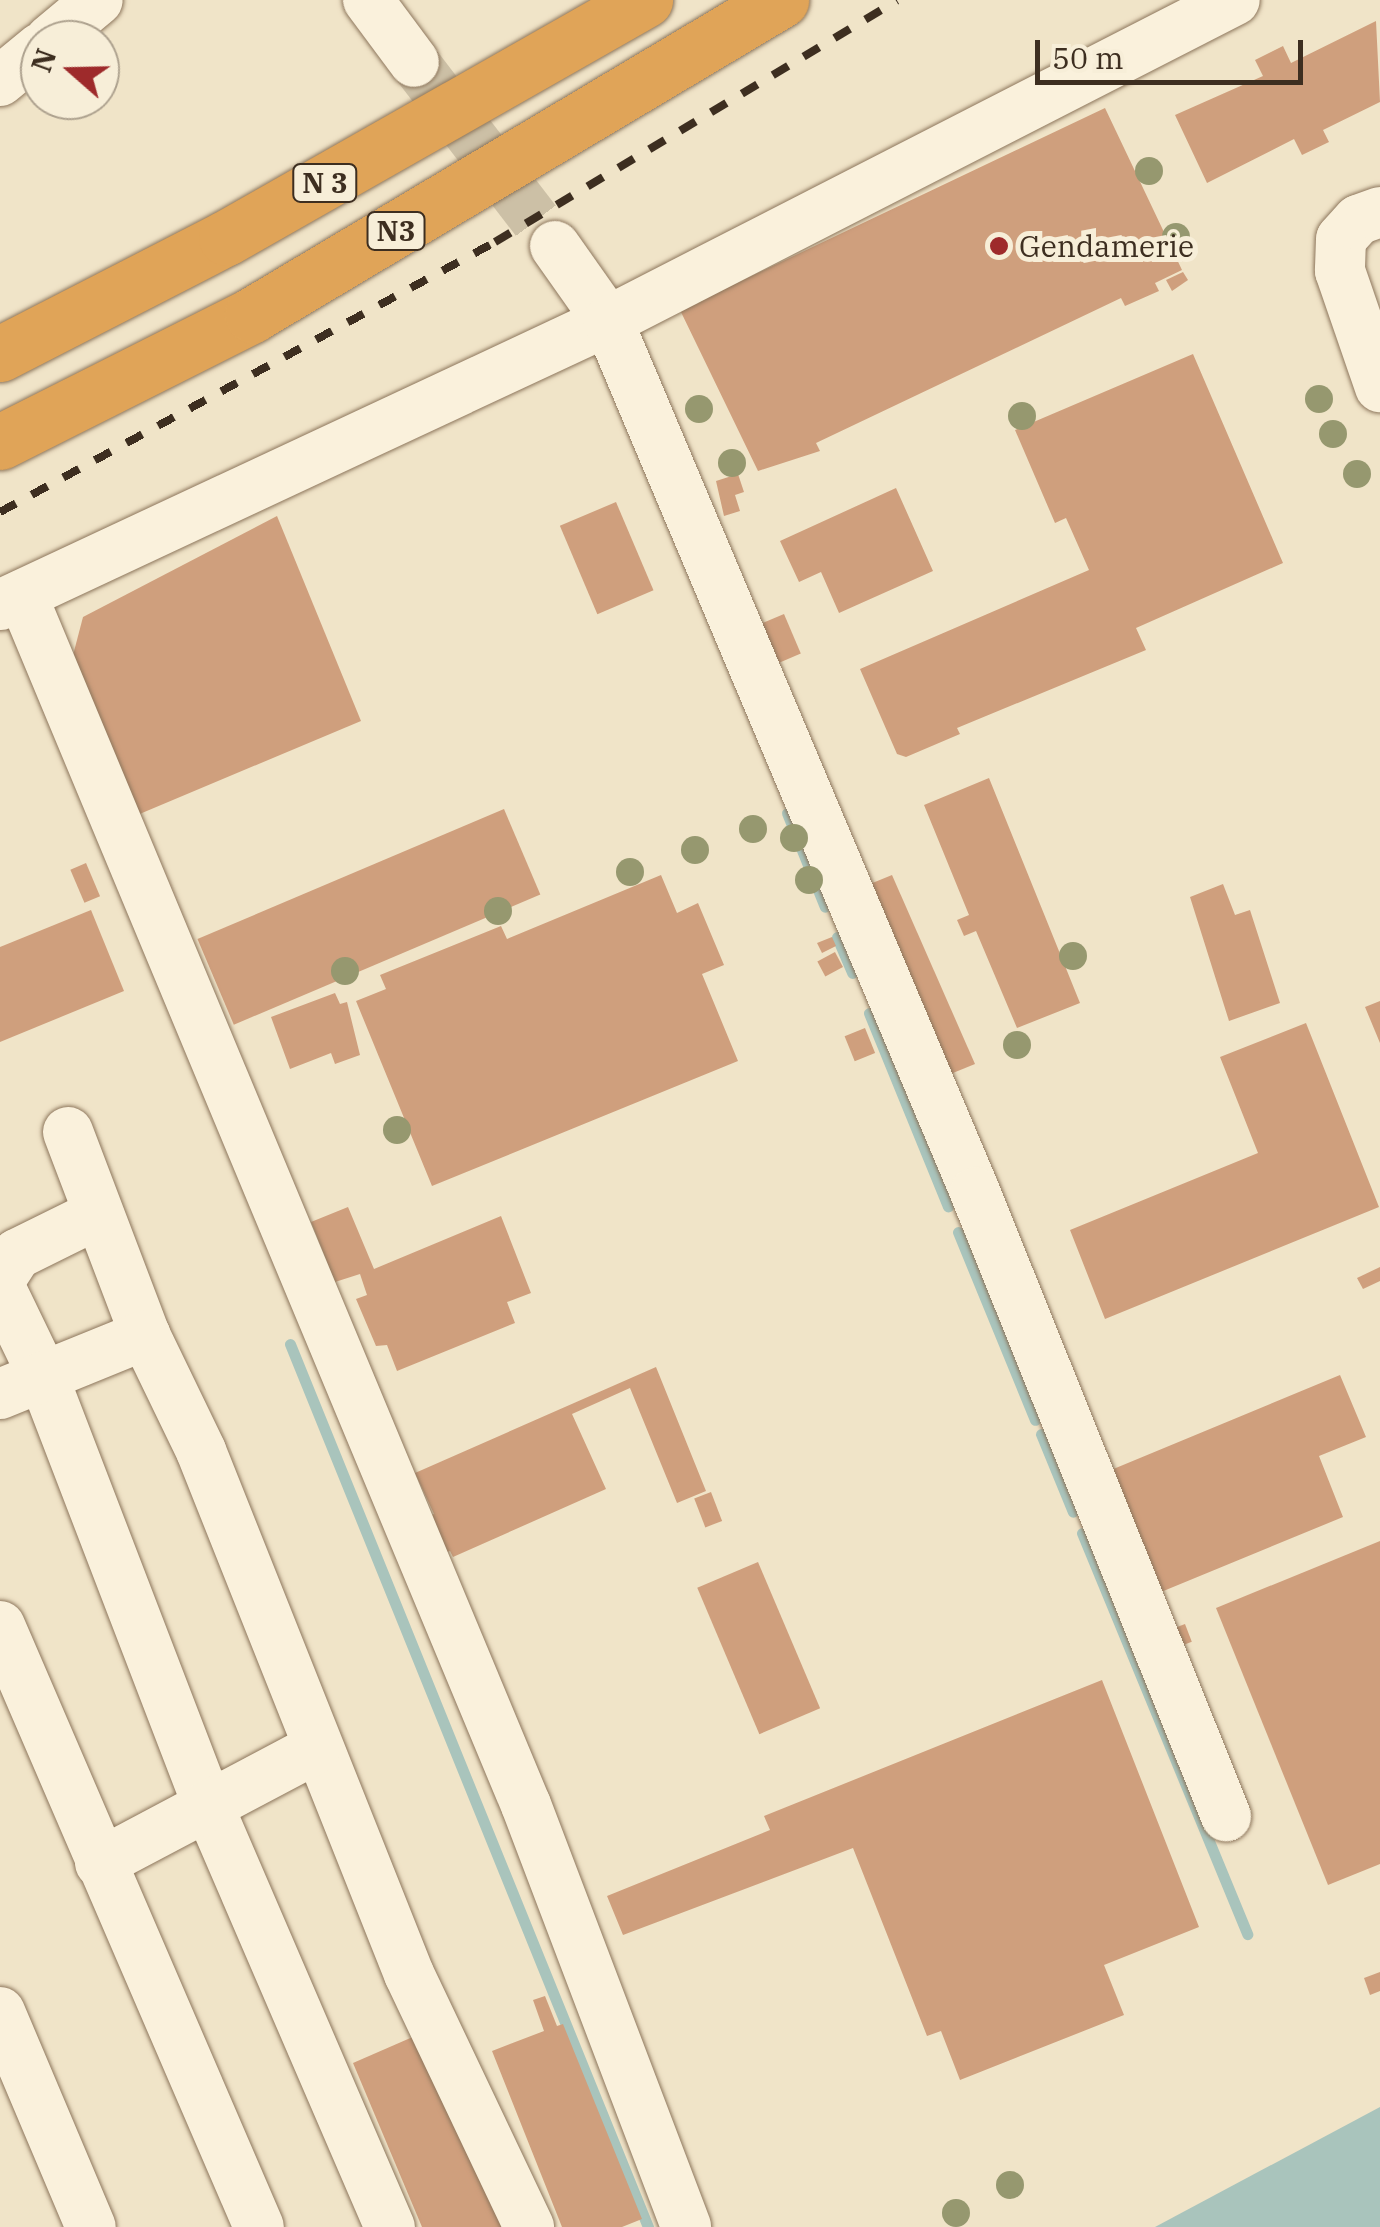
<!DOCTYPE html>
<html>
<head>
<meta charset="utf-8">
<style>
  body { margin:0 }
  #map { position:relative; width:1380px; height:2227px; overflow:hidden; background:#f0e4c8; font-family:"IBM Plex Serif",serif }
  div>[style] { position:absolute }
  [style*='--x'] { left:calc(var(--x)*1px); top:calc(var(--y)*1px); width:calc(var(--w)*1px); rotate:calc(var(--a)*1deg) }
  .water>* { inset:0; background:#a9c4bc }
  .stream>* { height:11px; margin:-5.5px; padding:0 5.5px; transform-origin:5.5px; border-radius:5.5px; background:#a9c4bc }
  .building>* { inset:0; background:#cf9f7d; transform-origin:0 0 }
  .minor-tunnel>* { height:50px; margin-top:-25px; transform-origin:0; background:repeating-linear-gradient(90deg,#ccc0a6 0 50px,transparent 0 75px) }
  .roads { filter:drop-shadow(0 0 2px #8d765c) drop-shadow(0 0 2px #8d765c) }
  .minor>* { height:50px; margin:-25px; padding:0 25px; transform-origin:25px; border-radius:25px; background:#faf1dc }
  .highway>* { height:55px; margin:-27.5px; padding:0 27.5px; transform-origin:27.5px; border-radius:27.5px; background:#e0a458 }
  .rail>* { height:8px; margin-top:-4px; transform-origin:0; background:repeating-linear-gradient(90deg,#3d2e20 0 18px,transparent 0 36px) }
  .trees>* { width:28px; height:28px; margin:-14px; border-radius:50%; background:#96986f }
  .dots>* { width:28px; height:28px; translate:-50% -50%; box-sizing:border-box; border:5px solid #f7eed8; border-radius:50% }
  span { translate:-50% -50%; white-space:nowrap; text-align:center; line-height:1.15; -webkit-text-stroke:10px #f7eed8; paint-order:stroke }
  .shield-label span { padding:2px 8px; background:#f7eed8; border:2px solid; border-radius:8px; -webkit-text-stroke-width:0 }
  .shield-label { font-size:28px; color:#3d2e20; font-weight:700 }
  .poi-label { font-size:30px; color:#3d2e20 }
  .left { translate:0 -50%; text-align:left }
  .north { position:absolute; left:20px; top:20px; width:100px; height:100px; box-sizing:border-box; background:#f7eed8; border:2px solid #ada18e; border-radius:50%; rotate:290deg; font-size:28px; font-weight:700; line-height:40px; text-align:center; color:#3d2e20 }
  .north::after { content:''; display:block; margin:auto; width:35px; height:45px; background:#9e2a2b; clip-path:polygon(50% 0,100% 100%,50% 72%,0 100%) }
  .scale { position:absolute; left:1035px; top:40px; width:268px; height:45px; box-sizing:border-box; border:5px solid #3d2e20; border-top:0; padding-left:12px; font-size:30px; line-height:35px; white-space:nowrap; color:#3d2e20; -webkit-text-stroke:8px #f7eed8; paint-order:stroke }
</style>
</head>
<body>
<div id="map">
  <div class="water">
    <div style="clip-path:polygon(1380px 2107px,1380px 2227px,1155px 2227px)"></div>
  </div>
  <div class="stream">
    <div style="--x:787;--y:813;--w:101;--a:68"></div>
    <div style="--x:837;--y:937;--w:39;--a:67"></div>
    <div style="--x:869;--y:1013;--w:209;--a:67.8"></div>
    <div style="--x:958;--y:1232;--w:203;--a:67.7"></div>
    <div style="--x:290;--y:1344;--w:953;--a:67.93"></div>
    <div style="--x:1041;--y:1434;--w:84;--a:67.7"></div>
    <div style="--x:1082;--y:1533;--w:434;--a:67.6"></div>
  </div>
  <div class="building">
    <div style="clip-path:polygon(1376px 21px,1380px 102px,1323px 130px,1329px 142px,1302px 155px,1294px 139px,1207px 183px,1175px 115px,1263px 76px,1255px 60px,1283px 46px,1291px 63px)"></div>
    <div style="clip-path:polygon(1105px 108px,1182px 270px,1155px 283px,1159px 291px,1125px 306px,1121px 298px,816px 443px,820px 451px,758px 471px,680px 310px)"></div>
    <div style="clip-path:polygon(1183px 272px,1188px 280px,1172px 291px,1166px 280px)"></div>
    <div style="clip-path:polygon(1193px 354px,1283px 563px,1136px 628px,1146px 650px,957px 728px,960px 734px,906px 757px,897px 754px,860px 669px,1089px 570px,1066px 518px,1055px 523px,1015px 430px)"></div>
    <div style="clip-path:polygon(738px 474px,744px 492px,735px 495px,740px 511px,724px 516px,716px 481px)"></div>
    <div style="clip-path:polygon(896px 488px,933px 571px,839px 613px,821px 572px,799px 582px,780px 541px)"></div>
    <div style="left:616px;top:502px;width:96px;height:61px;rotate:67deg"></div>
    <div style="clip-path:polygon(277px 516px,361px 721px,123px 821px,66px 682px,83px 617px)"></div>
    <div style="left:784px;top:614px;width:43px;height:26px;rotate:67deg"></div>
    <div style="clip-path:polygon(989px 778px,1080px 1003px,1017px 1028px,976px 931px,964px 936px,957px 920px,969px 915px,924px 805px)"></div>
    <div style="left:504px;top:809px;width:93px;height:333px;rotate:67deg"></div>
    <div style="left:86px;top:863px;width:36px;height:17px;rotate:67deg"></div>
    <div style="clip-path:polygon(661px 875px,677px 913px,698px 903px,724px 965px,702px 974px,738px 1061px,432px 1186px,356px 1001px,386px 989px,380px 975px,501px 926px,507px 939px)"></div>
    <div style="clip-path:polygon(892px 875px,975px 1064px,948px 1075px,870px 884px)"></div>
    <div style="clip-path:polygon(1223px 884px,1235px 915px,1250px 910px,1280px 1003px,1229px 1021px,1190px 897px)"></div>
    <div style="clip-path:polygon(91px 910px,124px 991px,0 1042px,0 947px)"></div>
    <div style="clip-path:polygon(832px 937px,836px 946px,822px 953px,817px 943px)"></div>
    <div style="left:835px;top:952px;width:17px;height:20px;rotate:62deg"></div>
    <div style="clip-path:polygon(335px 993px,340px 1004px,347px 1002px,360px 1055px,335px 1064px,331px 1053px,290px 1069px,271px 1017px)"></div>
    <div style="clip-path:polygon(1380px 1001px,1380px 1043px,1365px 1007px)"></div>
    <div style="clip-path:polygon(1306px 1023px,1379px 1207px,1105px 1319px,1070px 1230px,1258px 1153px,1220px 1057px)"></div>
    <div style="left:865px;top:1028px;width:27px;height:22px;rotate:68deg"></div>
    <div style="clip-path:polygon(348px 1207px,374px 1269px,501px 1216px,531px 1293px,507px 1302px,515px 1323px,397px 1371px,387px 1345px,376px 1346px,356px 1299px,367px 1295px,360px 1274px,335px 1282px,311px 1222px)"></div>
    <div style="clip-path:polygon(1380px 1267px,1380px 1281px,1363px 1289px,1357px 1278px)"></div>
    <div style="clip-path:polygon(656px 1367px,706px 1491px,677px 1503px,630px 1388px,572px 1414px,606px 1489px,453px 1557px,450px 1551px,439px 1555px,424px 1518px,434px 1514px,415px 1473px)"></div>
    <div style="clip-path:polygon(1340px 1375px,1366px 1437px,1319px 1456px,1343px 1517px,1161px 1592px,1111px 1470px)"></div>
    <div style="left:711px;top:1492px;width:31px;height:18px;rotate:69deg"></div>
    <div style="clip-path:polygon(1380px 1541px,1380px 1864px,1328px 1885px,1216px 1608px)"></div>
    <div style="left:758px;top:1562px;width:159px;height:66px;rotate:67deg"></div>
    <div style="left:1185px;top:1624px;width:19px;height:16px;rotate:69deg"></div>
    <div style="clip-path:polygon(1102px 1680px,1199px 1927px,1104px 1965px,1124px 2015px,960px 2080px,941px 2031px,927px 2036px,853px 1848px,623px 1935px,607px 1896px,770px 1830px,764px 1816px)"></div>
    <div style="clip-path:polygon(1380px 1972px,1380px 1991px,1370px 1995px,1364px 1978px)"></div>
    <div style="clip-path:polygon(545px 1996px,557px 2026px,563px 2024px,642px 2219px,622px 2227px,562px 2227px,492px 2051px,544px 2031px,533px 2000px)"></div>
    <div style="clip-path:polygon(431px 2029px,515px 2227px,422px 2227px,353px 2063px)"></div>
  </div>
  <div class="minor-tunnel">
    <div style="--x:414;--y:62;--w:232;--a:52.5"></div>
  </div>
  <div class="roads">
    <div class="minor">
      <div style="--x:368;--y:0;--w:77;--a:53.4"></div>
      <div style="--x:50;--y:40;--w:62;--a:-39.8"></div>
      <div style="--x:0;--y:81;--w:52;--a:-39.5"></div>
      <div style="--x:1380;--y:212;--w:23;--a:160"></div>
      <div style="--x:1358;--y:220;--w:25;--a:132"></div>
      <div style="--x:1341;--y:239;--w:32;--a:92"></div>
      <div style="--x:1340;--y:271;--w:123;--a:71"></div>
      <div style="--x:555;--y:246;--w:92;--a:54.8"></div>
      <div style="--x:608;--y:321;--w:945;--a:67.15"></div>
      <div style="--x:975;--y:1192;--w:673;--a:68.09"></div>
      <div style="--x:22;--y:595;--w:1311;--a:67.39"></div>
      <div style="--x:526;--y:1805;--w:451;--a:69.2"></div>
      <div style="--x:0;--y:605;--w:671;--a:-25.04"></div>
      <div style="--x:608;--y:321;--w:704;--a:-27.11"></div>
      <div style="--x:68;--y:1132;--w:217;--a:69.2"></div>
      <div style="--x:145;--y:1335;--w:129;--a:64.2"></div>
      <div style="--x:201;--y:1451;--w:563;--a:68.31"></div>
      <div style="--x:409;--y:1974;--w:280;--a:64.6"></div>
      <div style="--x:0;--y:1280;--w:31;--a:-57"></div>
      <div style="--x:17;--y:1254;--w:90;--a:-26.3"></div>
      <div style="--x:0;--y:1287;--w:99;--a:64.2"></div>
      <div style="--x:43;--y:1376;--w:460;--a:69"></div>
      <div style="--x:208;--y:1805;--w:460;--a:66.7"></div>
      <div style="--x:0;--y:1394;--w:157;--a:-22.1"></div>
      <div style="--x:0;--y:1626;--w:654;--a:66.69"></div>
      <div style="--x:100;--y:1863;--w:243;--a:-27.9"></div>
      <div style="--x:0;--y:2012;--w:233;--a:67.1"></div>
    </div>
    <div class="highway">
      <div style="--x:0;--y:354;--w:254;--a:-27.2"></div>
      <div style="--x:226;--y:238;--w:482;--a:-29.6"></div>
      <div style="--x:0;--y:442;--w:282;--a:-26.7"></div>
      <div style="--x:252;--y:315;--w:616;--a:-30.77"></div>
    </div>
  </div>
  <div class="rail">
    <div style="--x:0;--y:512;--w:564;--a:-28.61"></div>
    <div style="--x:495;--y:242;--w:469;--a:-31"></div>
  </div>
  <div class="trees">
    <div style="left:1149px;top:171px"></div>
    <div style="left:1176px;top:237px"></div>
    <div style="left:1319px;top:399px"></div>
    <div style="left:699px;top:409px"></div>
    <div style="left:1022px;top:416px"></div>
    <div style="left:1333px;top:434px"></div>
    <div style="left:732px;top:463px"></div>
    <div style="left:1357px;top:474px"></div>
    <div style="left:753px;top:829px"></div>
    <div style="left:794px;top:838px"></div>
    <div style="left:695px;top:850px"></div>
    <div style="left:630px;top:872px"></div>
    <div style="left:809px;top:880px"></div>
    <div style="left:498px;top:911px"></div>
    <div style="left:1073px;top:956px"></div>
    <div style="left:345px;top:971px"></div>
    <div style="left:1017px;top:1045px"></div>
    <div style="left:397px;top:1130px"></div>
    <div style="left:1010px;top:2185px"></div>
    <div style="left:956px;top:2213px"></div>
  </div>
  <div class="dots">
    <div style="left:999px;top:246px;background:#9e2a2b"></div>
  </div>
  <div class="shield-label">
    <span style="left:325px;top:183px">N 3</span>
    <span style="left:396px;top:231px">N3</span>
  </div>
  <div class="poi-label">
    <span class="left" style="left:1019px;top:246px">Gendamerie</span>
  </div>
  <div class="north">N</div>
  <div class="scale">50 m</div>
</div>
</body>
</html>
